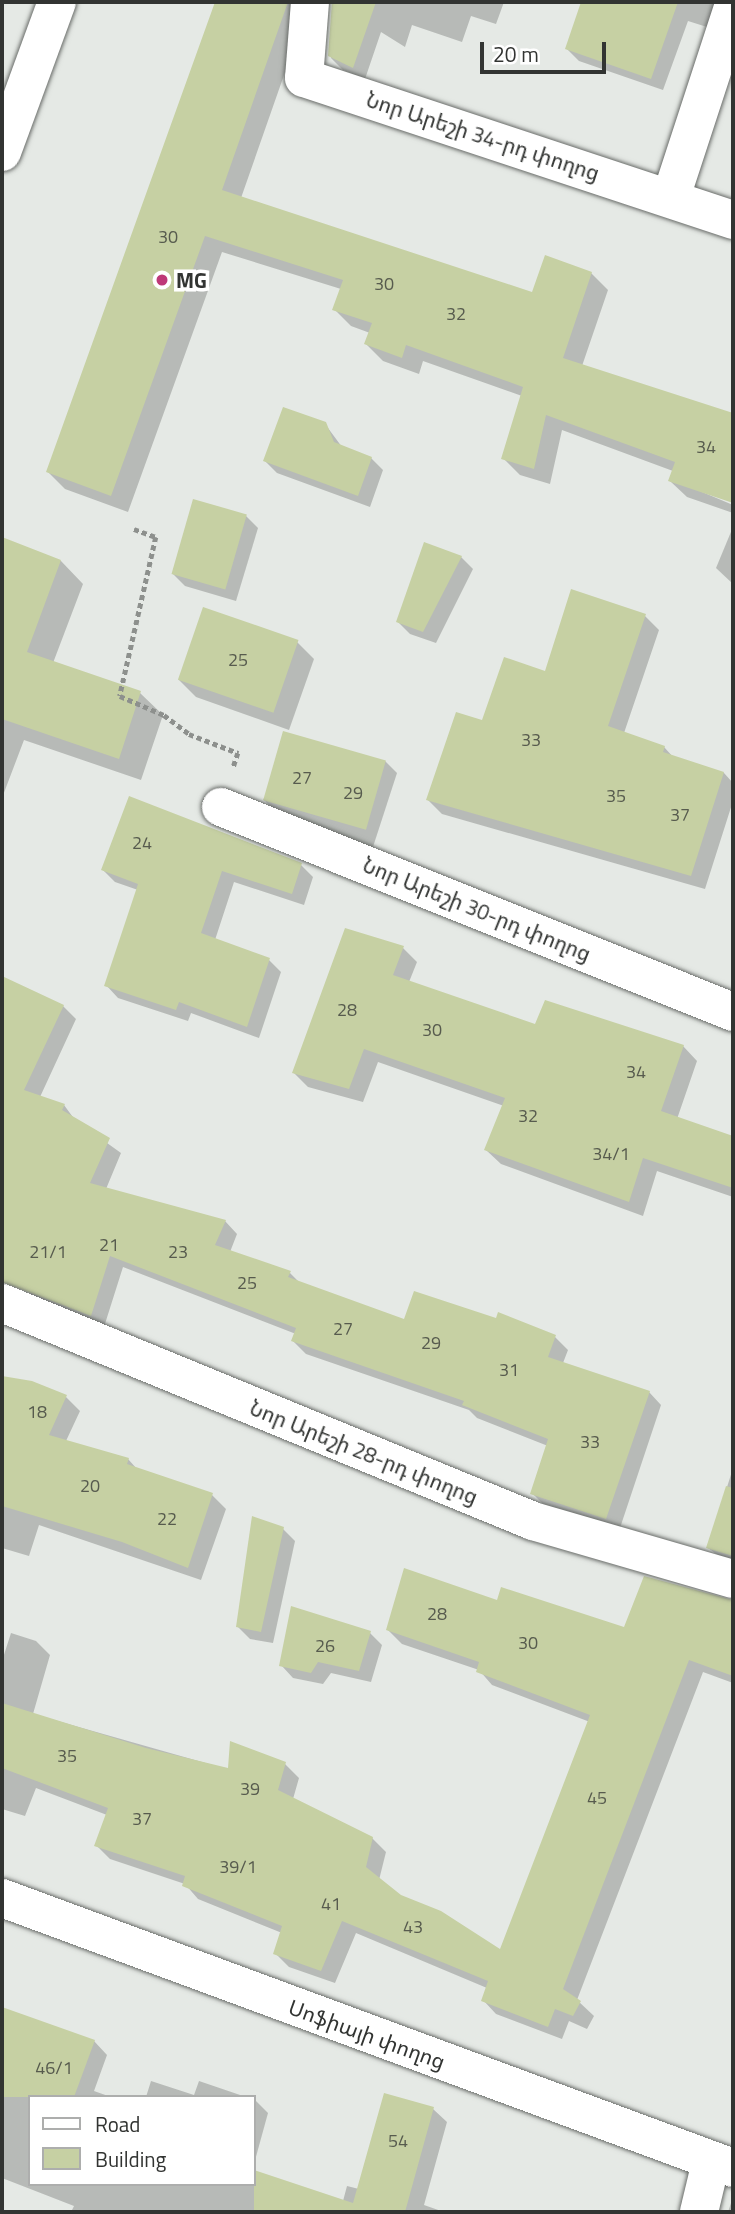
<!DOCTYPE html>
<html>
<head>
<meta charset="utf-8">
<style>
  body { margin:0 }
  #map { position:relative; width:735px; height:2214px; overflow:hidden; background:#e5e9e5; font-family:"Titillium Web","Noto Sans Armenian",sans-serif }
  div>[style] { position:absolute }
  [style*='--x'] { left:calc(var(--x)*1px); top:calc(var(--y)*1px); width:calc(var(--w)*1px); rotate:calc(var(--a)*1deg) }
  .shadow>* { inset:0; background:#0003 }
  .building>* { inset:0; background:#c6d0a3; transform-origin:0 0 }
  .path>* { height:4.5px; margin-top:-2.25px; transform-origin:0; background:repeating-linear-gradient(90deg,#8d908d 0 5px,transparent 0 8.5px) }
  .roads { filter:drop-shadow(0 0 2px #696c69) drop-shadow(0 0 2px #696c69) }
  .minor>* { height:38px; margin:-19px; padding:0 19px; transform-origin:19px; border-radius:19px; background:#fff }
  .major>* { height:38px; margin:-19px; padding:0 19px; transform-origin:19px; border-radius:19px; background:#fff }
  .dots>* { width:19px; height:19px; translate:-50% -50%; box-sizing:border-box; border:4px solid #fff; border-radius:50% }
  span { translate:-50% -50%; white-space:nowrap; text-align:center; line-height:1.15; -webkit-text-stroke:7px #fff; paint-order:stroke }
  .number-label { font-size:18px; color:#575b4e }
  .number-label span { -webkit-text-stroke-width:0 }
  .street-label { font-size:21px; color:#323432 }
  .poi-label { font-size:21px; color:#323432; font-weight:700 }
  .left { translate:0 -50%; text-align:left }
  .frame { position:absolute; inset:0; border:4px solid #323432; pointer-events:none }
  .legend { position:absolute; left:28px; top:2095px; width:228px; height:91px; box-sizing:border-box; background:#fff; border:2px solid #adaead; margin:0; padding:9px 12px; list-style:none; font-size:21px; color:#323432 }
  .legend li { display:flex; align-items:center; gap:14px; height:35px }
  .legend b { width:35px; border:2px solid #adaead }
  .scale { position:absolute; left:480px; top:42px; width:126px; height:32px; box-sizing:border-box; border:4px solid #323432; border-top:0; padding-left:9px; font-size:21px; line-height:24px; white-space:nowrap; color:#323432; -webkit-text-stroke:5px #fff; paint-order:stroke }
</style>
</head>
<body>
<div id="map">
  <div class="shadow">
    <div style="clip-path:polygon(217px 2px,288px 2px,304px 18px,241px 198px,533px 295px,591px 273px,608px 290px,582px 366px,733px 415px,733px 501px,688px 486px,733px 505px,733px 513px,687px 497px,670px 481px,673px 471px,562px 430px,550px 484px,520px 475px,503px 458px,522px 396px,423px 361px,419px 374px,383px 361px,366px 344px,370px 333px,351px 326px,334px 309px,341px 289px,222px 252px,128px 512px,65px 489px,48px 472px)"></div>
    <div style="clip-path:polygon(333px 2px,504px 2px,496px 24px,471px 16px,462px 42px,412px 25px,405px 47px,381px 32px,365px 79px,343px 70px,331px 58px)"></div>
    <div style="clip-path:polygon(583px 2px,716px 2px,707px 27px,688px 21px,663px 90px,579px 61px,567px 49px)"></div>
    <div style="clip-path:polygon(325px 424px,342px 447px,371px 458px,383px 470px,370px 507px,277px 473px,265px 461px)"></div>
    <div style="clip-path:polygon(246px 516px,258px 528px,236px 601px,185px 586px,173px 574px)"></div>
    <div style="clip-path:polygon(733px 527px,733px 584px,716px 568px)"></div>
    <div style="clip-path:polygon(2px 539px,61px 561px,83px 584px,53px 663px,140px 693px,163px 715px,141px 780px,24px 740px,2px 798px)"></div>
    <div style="clip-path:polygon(461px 557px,473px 569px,436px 643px,410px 634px,398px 622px)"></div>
    <div style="clip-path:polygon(645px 616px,659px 630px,624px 733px,664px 747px,674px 758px,724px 773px,733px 783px,733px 801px,705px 889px,442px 814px,428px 800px,483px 723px,546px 674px)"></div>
    <div style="clip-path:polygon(297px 642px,314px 659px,289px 730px,196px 697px,179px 680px)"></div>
    <div style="clip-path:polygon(385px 761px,397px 773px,372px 850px,275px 811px,263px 799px)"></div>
    <div style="clip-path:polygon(301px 865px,313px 877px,304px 905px,234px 882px,215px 940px,269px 960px,281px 972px,259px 1038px,191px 1013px,188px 1021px,118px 998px,106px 985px,138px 890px,115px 882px,103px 870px)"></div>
    <div style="clip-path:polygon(403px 948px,417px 962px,409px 982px,536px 1026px,683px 1046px,697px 1061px,677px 1119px,733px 1138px,733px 1197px,657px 1171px,643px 1216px,501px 1164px,486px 1150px,504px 1106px,378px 1062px,363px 1102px,308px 1087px,294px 1073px)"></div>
    <div style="clip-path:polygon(3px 978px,63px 1006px,76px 1019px,40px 1097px,64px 1105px,75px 1120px,121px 1153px,106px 1189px,225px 1221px,237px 1234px,230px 1252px,290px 1273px,300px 1283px,405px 1321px,497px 1320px,499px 1315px,555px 1337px,568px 1350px,563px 1363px,649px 1392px,661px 1405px,619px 1531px,545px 1506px,532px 1493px,548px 1446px,477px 1418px,469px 1410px,306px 1354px,293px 1341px,296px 1334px,123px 1267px,104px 1327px,37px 1300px,24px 1287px,27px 1275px,2px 1265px)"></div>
    <div style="clip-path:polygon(2px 1378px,32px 1383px,66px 1397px,80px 1411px,66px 1441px,128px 1459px,137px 1469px,212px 1495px,226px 1509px,201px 1580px,39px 1525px,29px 1556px,2px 1548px)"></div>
    <div style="clip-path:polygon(733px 1468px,733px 1566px,708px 1548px)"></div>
    <div style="clip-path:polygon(283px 1529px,295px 1541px,273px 1643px,250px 1639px,238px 1627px)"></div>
    <div style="clip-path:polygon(733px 1600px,733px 1683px,703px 1672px,577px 2000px,594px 2016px,587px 2029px,569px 2021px,562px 2039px,496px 2014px,483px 2000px,487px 1988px,356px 1933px,335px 1983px,289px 1967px,275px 1953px,282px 1933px,198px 1899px,185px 1884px,110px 1859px,96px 1845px,107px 1815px,36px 1788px,25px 1816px,2px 1809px,2px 1661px,11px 1633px,36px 1641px,50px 1655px,33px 1714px,230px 1770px,285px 1764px,299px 1778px,293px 1799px,372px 1838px,386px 1852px,379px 1880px,400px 1896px,501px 1952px,590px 1722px,492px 1685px,479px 1670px,402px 1644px,388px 1630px,498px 1602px,625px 1629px)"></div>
    <div style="clip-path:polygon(370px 1633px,382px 1645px,371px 1682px,331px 1673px,323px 1684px,293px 1678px,281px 1665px)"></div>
    <div style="clip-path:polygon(2px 2009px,94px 2041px,107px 2055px,94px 2091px,111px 2097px,30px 2097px,30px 2184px,254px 2184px,254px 2172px,343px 2201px,347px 2186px,359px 2189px,433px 2109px,447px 2122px,424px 2205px,444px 2212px,71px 2212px,74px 2206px,2px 2178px)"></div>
    <div style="clip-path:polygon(151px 2081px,194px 2095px,199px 2081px,246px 2097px,146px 2097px)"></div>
    <div style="clip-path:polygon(254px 2099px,268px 2113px,254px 2164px)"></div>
    <div style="clip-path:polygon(731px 2203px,733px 2212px,728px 2212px)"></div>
  </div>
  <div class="building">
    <div style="clip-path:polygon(215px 2px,288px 2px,222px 190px,532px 292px,545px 255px,592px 272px,563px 358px,733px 413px,733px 503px,668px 481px,675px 462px,546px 415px,534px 469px,501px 459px,523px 387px,406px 345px,402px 358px,364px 344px,372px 323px,332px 310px,343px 280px,205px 236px,111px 496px,46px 472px)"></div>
    <div style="clip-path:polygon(332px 2px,376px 2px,353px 68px,328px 56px)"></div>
    <div style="clip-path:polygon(581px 2px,678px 2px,651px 79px,565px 49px)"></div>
    <div style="clip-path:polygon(283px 407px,326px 422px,334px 442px,372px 457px,358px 496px,263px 461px)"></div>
    <div style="left:193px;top:499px;width:56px;height:78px;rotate:16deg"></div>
    <div style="clip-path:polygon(2px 537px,61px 560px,27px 652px,141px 691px,119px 759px,2px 719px)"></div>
    <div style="clip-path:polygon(424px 542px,462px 556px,423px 632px,396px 622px)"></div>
    <div style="clip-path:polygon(571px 589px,646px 614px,608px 726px,665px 746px,663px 752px,724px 772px,691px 876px,426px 800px,456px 712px,482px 720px,504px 657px,545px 671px)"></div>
    <div style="left:203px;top:607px;width:101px;height:77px;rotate:19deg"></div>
    <div style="left:283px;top:731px;width:107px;height:72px;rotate:16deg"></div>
    <div style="clip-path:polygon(129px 796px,302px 863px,292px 894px,222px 871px,201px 933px,270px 958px,247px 1027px,179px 1002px,176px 1010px,104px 986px,138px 884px,101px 870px)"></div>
    <div style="clip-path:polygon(345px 928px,404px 946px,393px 975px,535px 1024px,545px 1000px,684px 1045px,661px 1111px,733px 1136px,733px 1188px,643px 1158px,629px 1202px,484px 1150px,505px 1098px,364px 1049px,349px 1089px,292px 1073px)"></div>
    <div style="clip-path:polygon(2px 976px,64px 1005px,24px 1090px,65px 1104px,62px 1110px,110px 1138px,90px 1183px,226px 1220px,215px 1245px,291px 1271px,288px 1277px,404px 1319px,414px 1291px,496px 1318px,498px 1312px,556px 1335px,548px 1357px,650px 1391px,606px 1519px,530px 1494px,548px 1439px,462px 1405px,464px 1401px,291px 1341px,296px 1328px,110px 1256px,91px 1316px,2px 1282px)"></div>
    <div style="clip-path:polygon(2px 1376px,32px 1381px,67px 1395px,49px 1435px,129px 1458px,127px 1464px,213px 1493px,188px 1568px,122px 1542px,2px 1506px)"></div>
    <div style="clip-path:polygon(726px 1486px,733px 1488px,733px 1556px,706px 1548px)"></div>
    <div style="clip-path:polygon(252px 1516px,284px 1527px,261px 1632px,236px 1627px)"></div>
    <div style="clip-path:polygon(404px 1568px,497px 1600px,501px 1587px,624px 1627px,644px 1576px,733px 1600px,733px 1676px,689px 1660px,563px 1989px,581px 2001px,573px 2016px,555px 2009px,548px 2027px,481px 2001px,488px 1981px,342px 1921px,321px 1971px,273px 1954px,282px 1926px,182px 1886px,185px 1876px,94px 1846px,108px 1808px,2px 1768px,2px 1703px,146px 1748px,228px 1768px,230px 1741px,286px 1762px,278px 1790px,373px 1837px,366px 1867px,401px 1895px,441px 1911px,500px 1949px,590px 1715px,476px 1672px,479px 1662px,386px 1630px)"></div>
    <div style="clip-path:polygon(291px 1606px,371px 1631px,359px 1671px,318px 1662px,311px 1673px,279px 1666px)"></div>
    <div style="clip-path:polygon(2px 2007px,95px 2040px,74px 2097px,2px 2097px)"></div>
    <div style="clip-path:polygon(384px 2093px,434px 2107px,405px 2212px,254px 2212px,254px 2170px,353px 2203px)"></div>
  </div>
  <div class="path">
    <div style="--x:134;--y:529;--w:23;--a:20"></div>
    <div style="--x:156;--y:537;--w:163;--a:102.8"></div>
    <div style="--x:120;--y:696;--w:48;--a:23.4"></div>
    <div style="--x:164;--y:715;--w:31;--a:37"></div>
    <div style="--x:189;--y:734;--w:53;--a:21.2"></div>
    <div style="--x:238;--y:753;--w:16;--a:108"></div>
  </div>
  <div class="roads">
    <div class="minor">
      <div style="--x:310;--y:2;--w:76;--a:94.5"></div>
      <div style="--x:304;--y:78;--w:452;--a:18.3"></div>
      <div style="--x:671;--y:197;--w:200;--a:-71.9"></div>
      <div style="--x:221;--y:807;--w:552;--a:21.82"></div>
      <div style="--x:2;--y:1303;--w:574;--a:22.32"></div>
      <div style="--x:533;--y:1521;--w:208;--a:16.2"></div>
      <div style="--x:2;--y:1898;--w:779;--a:20.27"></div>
      <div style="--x:699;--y:2212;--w:51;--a:-76.5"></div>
    </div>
    <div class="major">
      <div style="--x:2;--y:152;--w:160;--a:-69.9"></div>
    </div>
  </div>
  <div class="dots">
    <div style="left:162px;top:280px;background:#be3878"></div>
  </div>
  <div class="number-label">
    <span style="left:168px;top:237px">30</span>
    <span style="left:384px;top:284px">30</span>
    <span style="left:456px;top:314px">32</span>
    <span style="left:706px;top:447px">34</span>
    <span style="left:238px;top:660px">25</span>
    <span style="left:531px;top:740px">33</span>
    <span style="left:302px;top:778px">27</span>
    <span style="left:353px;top:793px">29</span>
    <span style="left:616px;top:796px">35</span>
    <span style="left:680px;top:815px">37</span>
    <span style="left:142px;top:843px">24</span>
    <span style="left:347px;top:1010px">28</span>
    <span style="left:432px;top:1030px">30</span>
    <span style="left:636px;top:1072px">34</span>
    <span style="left:528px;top:1116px">32</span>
    <span style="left:611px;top:1154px">34/1</span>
    <span style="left:109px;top:1245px">21</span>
    <span style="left:48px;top:1252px">21/1</span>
    <span style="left:178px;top:1252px">23</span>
    <span style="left:247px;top:1283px">25</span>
    <span style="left:343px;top:1329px">27</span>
    <span style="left:431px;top:1343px">29</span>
    <span style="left:509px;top:1370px">31</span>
    <span style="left:37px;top:1412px">18</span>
    <span style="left:590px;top:1442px">33</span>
    <span style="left:90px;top:1486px">20</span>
    <span style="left:167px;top:1519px">22</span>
    <span style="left:437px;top:1614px">28</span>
    <span style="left:528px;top:1643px">30</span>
    <span style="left:325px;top:1646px">26</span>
    <span style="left:67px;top:1756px">35</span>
    <span style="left:250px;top:1789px">39</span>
    <span style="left:597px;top:1798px">45</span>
    <span style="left:142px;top:1819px">37</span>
    <span style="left:238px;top:1867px">39/1</span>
    <span style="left:331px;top:1904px">41</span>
    <span style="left:413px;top:1927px">43</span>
    <span style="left:54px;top:2068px">46/1</span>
    <span style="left:398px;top:2141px">54</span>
  </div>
  <div class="street-label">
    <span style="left:483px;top:136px;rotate:18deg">Նոր Արեշի 34-րդ փողոց</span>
    <span style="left:477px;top:909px;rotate:22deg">Նոր Արեշի 30-րդ փողոց</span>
    <span style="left:364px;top:1452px;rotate:22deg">Նոր Արեշի 28-րդ փողոց</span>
    <span style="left:367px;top:2034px;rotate:20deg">Սոֆիայի փողոց</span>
  </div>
  <div class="poi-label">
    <span class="left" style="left:176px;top:280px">MG</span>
  </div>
  <div class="frame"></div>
  <ul class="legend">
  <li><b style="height:9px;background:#fff"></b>Road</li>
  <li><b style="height:19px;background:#c6d0a3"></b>Building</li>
  </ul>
  <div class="scale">20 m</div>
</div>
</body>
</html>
